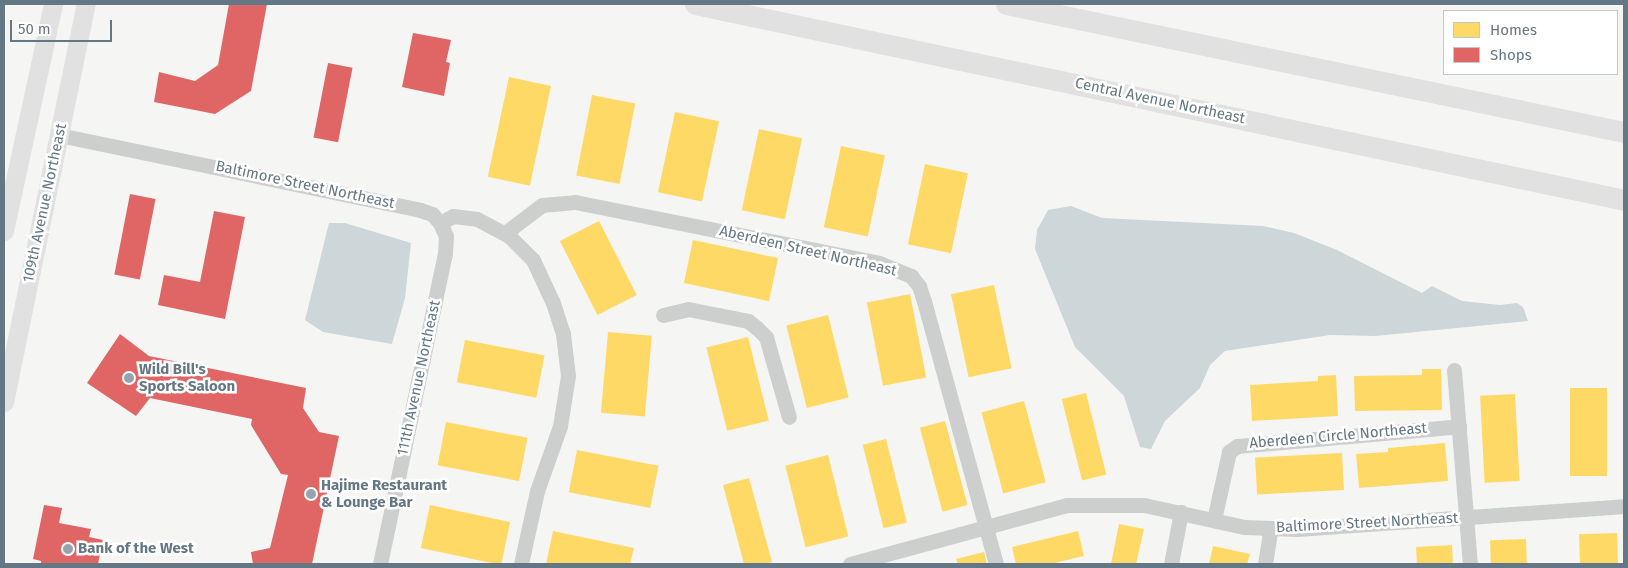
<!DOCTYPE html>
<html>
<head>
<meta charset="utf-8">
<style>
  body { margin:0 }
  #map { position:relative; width:1628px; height:568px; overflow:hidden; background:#f5f5f4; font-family:"Fira Sans",sans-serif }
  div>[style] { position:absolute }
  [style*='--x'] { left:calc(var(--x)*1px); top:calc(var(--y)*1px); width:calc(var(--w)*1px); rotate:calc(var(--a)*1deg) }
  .water>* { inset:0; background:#cdd6d8 }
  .homes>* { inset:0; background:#ffd966; transform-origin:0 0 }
  .shops>* { inset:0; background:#e06666; transform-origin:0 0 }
  .minor>* { height:15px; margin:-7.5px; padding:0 7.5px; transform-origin:7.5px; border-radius:7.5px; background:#cdcfcf }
  .major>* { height:19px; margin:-9.5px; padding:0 9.5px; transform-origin:9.5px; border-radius:9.5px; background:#e1e1e2 }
  .highway>* { height:21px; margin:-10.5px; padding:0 10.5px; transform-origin:10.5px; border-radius:10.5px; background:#e1e1e2 }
  .dots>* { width:14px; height:14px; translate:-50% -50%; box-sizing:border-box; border:2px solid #fff; border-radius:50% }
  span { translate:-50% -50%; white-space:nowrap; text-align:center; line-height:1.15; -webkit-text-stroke:5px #fff; paint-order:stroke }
  .street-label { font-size:15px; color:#647785 }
  .poi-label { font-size:15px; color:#647785; font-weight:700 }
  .left { translate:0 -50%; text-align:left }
  .frame { position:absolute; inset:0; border:5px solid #647785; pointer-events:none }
  .legend { position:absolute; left:1443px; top:10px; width:175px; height:65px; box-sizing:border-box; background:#fff; border:1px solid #c1c9ce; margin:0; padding:6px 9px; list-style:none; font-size:15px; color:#647785 }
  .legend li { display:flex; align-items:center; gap:10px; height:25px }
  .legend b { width:25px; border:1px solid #c1c9ce }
  .scale { position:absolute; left:10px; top:20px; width:102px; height:22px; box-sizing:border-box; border:2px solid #647785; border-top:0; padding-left:6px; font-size:15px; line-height:18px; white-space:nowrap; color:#647785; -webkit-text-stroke:4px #fff; paint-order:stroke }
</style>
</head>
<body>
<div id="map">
  <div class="water">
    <div style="clip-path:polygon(1071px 206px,1102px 218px,1263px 226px,1294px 233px,1337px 250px,1422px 293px,1432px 286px,1462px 301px,1500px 305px,1517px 303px,1523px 307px,1528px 321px,1375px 336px,1330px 335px,1225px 351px,1210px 365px,1200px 388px,1165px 421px,1151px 449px,1140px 447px,1124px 396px,1075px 347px,1035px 249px,1037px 230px,1048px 210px)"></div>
    <div style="clip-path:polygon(329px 223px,345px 223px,411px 243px,405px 298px,392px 344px,323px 332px,305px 320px)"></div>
  </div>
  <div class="homes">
    <div style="left:509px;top:77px;width:43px;height:102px;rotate:12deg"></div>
    <div style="left:592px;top:95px;width:44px;height:82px;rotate:11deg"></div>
    <div style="left:675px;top:112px;width:45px;height:82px;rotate:12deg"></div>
    <div style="left:759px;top:129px;width:44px;height:83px;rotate:12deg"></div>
    <div style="left:841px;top:146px;width:45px;height:83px;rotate:12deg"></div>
    <div style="left:925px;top:164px;width:44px;height:82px;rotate:12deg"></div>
    <div style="left:599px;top:221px;width:83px;height:44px;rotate:63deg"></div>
    <div style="left:693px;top:240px;width:87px;height:44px;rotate:12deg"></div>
    <div style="left:994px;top:285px;width:85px;height:44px;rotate:78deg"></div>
    <div style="left:910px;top:294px;width:85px;height:44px;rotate:79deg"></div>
    <div style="left:828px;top:315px;width:85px;height:43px;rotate:76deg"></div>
    <div style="left:608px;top:332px;width:44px;height:81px;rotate:5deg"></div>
    <div style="left:748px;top:337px;width:86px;height:43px;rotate:76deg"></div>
    <div style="left:465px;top:340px;width:81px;height:43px;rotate:11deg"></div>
    <div style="clip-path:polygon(1422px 369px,1441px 369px,1442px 410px,1355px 411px,1354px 376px,1422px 375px)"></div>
    <div style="clip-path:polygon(1336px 375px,1338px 416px,1252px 421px,1250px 385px,1318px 381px,1318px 376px)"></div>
    <div style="left:1570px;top:388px;width:37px;height:88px"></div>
    <div style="left:1086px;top:393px;width:84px;height:25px;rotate:76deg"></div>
    <div style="left:1515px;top:394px;width:87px;height:35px;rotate:87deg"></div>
    <div style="left:1024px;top:401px;width:84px;height:44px;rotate:75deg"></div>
    <div style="left:945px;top:421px;width:87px;height:26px;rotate:75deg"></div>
    <div style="left:446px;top:422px;width:83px;height:44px;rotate:11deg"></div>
    <div style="left:886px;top:439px;width:86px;height:24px;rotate:76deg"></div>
    <div style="clip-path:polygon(1445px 443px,1448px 481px,1359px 488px,1356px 454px,1388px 452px,1388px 448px)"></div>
    <div style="left:577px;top:450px;width:83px;height:43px;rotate:11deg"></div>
    <div style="left:1342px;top:453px;width:37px;height:87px;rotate:87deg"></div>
    <div style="left:828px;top:455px;width:84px;height:44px;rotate:76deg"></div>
    <div style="clip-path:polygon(749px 478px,772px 562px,763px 564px,744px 564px,723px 485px)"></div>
    <div style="left:430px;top:505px;width:82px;height:44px;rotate:12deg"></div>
    <div style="clip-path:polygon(1119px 524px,1144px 529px,1136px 564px,1111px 564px)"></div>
    <div style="clip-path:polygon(553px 531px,634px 548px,630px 564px,546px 564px)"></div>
    <div style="clip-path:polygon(1078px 531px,1084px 556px,1050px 564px,1016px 564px,1012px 547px)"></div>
    <div style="left:1617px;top:533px;width:31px;height:38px;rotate:88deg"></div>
    <div style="left:1526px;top:539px;width:25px;height:36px;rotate:88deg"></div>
    <div style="left:1452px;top:545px;width:19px;height:36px;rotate:87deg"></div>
    <div style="clip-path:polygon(1213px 546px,1250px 554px,1247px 564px,1209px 564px)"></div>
    <div style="clip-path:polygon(984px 552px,987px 564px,958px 564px,956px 559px)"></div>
  </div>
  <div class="shops">
    <div style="clip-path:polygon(229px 4px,267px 4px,251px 91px,215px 114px,154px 102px,159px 72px,195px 81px,218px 65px)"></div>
    <div style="clip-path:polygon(413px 33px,451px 40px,446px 62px,450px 63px,444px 96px,402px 87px)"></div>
    <div style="left:328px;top:63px;width:25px;height:76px;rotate:11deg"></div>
    <div style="left:130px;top:194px;width:26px;height:82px;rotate:11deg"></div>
    <div style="clip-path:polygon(214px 211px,245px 217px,225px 319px,158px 305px,164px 275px,200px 282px)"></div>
    <div style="clip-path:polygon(120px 334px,149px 356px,306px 388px,303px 408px,319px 432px,339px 436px,312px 564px,253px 564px,251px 552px,270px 548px,288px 475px,281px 474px,251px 425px,252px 419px,150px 398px,136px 416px,87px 383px)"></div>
    <div style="clip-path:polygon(44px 505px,62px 508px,59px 523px,91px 529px,89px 537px,103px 540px,98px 564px,41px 564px,41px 561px,33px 559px)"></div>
  </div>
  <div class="minor">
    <div style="--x:59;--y:135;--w:369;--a:11.7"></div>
    <div style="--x:420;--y:210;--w:13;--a:18"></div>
    <div style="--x:432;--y:214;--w:12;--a:48"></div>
    <div style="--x:440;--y:223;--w:15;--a:-28"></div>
    <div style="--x:453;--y:216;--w:24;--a:7"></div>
    <div style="--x:477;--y:219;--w:36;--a:28"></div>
    <div style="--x:509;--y:236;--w:34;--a:45"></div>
    <div style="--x:533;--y:260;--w:47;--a:65.1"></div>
    <div style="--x:553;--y:303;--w:33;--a:72"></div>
    <div style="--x:563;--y:334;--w:42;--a:83.2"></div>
    <div style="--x:568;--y:376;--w:51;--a:99.1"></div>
    <div style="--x:560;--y:426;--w:69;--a:109.5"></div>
    <div style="--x:537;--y:491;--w:75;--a:102.4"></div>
    <div style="--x:505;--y:233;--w:46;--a:-37.1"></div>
    <div style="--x:542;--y:205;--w:33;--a:-5"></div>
    <div style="--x:575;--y:202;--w:310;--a:11.3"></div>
    <div style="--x:879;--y:263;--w:35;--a:22"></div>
    <div style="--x:911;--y:276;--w:13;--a:51"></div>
    <div style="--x:919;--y:286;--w:16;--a:72"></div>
    <div style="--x:924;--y:301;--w:273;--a:74.7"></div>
    <div style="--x:663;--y:315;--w:26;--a:-13"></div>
    <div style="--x:688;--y:309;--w:61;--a:11.3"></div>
    <div style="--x:748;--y:321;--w:11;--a:38"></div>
    <div style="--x:757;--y:328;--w:13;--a:45"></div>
    <div style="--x:766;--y:337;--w:83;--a:74"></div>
    <div style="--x:1454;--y:370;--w:195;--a:85.3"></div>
    <div style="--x:1214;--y:520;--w:70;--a:-77.6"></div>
    <div style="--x:1229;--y:452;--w:10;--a:-37"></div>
    <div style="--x:1237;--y:446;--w:223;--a:-5.1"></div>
    <div style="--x:380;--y:564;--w:317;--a:-78.2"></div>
    <div style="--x:445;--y:254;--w:18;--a:-87"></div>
    <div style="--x:446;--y:236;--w:14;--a:-115"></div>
    <div style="--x:850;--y:564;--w:225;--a:-15.2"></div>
    <div style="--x:1067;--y:505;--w:77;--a:0"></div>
    <div style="--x:1144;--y:505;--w:102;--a:12.4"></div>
    <div style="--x:1244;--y:527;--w:53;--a:2.2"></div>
    <div style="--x:1297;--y:529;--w:328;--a:-4"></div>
    <div style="--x:1171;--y:564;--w:53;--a:-79.1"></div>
    <div style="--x:1265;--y:564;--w:36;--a:-81"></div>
  </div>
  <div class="major">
    <div style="--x:4;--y:231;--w:232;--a:-77.8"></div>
    <div style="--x:4;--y:402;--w:406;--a:-78.4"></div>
  </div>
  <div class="highway">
    <div style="--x:695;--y:4;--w:949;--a:11.91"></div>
    <div style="--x:1006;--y:4;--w:631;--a:11.7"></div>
  </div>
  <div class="dots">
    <div style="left:129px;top:378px;background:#97a3ac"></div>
    <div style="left:311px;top:494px;background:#97a3ac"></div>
    <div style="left:68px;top:549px;background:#97a3ac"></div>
  </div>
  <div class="street-label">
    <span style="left:1160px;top:101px;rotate:12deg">Central Avenue Northeast</span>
    <span style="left:305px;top:185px;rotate:12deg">Baltimore Street Northeast</span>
    <span style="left:45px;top:203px;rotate:-78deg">109th Avenue Northeast</span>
    <span style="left:808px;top:251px;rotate:13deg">Aberdeen Street Northeast</span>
    <span style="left:419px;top:378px;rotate:-78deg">111th Avenue Northeast</span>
    <span style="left:1338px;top:436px;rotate:-5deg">Aberdeen Circle Northeast</span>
    <span style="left:1367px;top:523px;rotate:-3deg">Baltimore Street Northeast</span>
  </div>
  <div class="poi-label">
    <span class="left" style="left:139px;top:378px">Wild Bill's<br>Sports Saloon</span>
    <span class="left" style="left:321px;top:494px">Hajime Restaurant<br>&amp; Lounge Bar</span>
    <span class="left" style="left:78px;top:549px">Bank of the West</span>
  </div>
  <div class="frame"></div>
  <ul class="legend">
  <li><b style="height:14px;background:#ffd966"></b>Homes</li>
  <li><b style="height:14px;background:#e06666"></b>Shops</li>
  </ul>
  <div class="scale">50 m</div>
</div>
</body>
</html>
